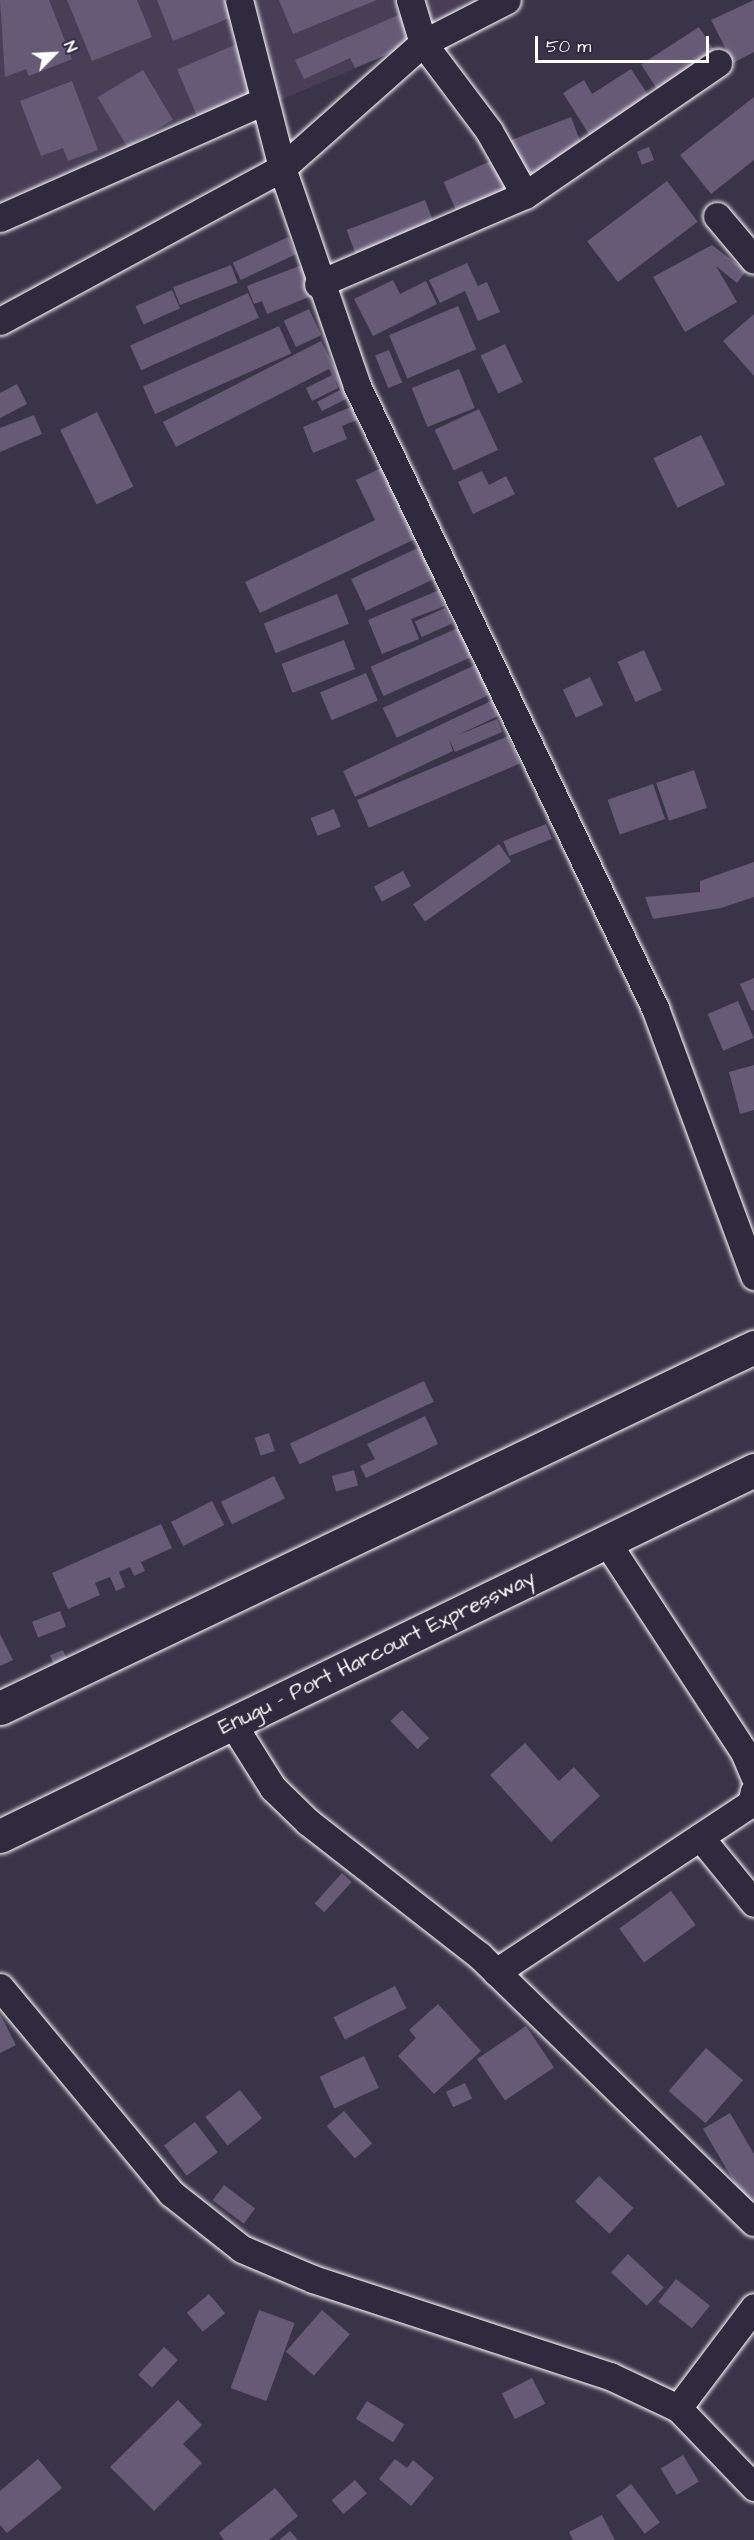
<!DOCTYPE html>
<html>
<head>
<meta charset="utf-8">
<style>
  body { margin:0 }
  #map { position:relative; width:754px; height:2540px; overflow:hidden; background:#3a3449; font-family:"Architects Daughter",sans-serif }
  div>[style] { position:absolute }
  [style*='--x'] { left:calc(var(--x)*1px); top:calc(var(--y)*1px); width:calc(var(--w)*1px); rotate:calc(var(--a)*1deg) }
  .built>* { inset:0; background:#483f57 }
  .building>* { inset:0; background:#675a77; transform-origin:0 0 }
  .roads { filter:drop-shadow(0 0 2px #fff) drop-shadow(0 0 2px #fff) }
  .minor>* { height:27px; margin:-13.5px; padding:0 13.5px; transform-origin:13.5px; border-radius:13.5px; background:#2f2a3d }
  .highway>* { height:33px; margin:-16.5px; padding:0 16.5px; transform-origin:16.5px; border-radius:16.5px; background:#2f2a3d }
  span { translate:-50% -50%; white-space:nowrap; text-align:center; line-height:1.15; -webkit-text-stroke:4.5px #2f2a3d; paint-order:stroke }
  .street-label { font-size:21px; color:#fff }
  .north { position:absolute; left:24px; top:24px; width:60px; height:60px; -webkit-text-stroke:4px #2f2a3d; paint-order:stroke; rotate:66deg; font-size:16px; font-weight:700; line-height:24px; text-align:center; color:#fff }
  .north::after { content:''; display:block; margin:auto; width:21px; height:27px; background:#fff; clip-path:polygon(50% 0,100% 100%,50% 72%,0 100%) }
  .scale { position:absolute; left:535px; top:36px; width:174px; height:27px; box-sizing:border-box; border:3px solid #fff; border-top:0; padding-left:8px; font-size:18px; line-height:21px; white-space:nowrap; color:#fff; -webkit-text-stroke:4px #2f2a3d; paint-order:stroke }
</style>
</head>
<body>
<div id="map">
  <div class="built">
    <div style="clip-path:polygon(0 0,518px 0,0 218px)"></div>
  </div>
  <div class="building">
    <div style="clip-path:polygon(0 0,49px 0,72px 59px,29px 76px,26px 69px,5px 77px)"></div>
    <div style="clip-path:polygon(67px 0,137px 0,152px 37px,92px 61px)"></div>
    <div style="clip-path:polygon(157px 0,228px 0,234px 16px,173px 41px)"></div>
    <div style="clip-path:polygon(279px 0,377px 0,293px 34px)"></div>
    <div style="clip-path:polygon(754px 0,754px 52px,733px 63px,711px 20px)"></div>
    <div style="clip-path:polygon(410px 10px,423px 39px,355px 68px,350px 58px,304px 79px,295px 60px)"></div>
    <div style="left:699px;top:27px;width:45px;height:69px;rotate:57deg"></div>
    <div style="left:237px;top:44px;width:51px;height:65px;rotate:67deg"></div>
    <div style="clip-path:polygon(631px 69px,657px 108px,597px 147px,563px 93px,584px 80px,592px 94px)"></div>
    <div style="left:143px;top:70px;width:58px;height:53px;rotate:59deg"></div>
    <div style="clip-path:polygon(72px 81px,98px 150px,68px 161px,63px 148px,41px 156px,20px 101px)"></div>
    <div style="clip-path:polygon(754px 97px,754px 160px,711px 194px,680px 155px)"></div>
    <div style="left:571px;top:117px;width:42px;height:66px;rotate:69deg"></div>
    <div style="left:649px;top:147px;width:14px;height:13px;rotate:69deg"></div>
    <div style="left:502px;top:156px;width:43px;height:64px;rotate:66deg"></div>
    <div style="left:667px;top:181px;width:51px;height:100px;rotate:53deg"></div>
    <div style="left:425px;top:200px;width:44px;height:84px;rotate:69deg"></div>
    <div style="left:288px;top:237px;width:19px;height:61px;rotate:65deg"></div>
    <div style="clip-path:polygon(712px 245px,746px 271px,737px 283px,716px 266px,737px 302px,685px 332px,653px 277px)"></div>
    <div style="clip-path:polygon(467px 263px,478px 286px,487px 282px,500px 312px,478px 321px,465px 291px,440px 303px,429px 280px)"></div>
    <div style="left:231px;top:265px;width:19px;height:62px;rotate:69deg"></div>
    <div style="clip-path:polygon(302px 265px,314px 295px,267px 314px,262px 301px,254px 304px,247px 286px)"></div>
    <div style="clip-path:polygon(393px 280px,400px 294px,426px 281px,437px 304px,373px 336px,354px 299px)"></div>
    <div style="left:172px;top:290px;width:20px;height:40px;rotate:66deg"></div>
    <div style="left:248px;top:293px;width:27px;height:129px;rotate:66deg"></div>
    <div style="left:458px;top:306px;width:47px;height:75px;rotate:67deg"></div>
    <div style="left:309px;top:309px;width:29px;height:28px;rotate:65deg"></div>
    <div style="clip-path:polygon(754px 314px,754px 376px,723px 341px)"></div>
    <div style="left:279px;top:326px;width:30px;height:149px;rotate:66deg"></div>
    <div style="clip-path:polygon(321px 341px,350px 397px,322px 411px,317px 402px,340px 390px,335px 380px,338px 388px,312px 401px,306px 388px,332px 375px,329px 369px,176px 447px,163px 422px)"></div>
    <div style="left:505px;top:344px;width:42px;height:27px;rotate:65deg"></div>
    <div style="left:389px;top:350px;width:35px;height:15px;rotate:68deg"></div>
    <div style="left:459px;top:369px;width:42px;height:51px;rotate:68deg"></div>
    <div style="clip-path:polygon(17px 384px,27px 404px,0 418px,0 393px)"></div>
    <div style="clip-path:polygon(353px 406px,359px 419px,342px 426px,347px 439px,313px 453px,303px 427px)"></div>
    <div style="left:479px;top:409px;width:45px;height:49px;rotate:65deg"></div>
    <div style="left:97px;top:412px;width:83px;height:41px;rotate:64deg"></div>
    <div style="clip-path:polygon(34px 415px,42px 434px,0 452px,0 428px)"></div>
    <div style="left:701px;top:435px;width:55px;height:53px;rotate:64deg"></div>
    <div style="clip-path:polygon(381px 468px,415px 539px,260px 613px,245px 582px,375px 520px,356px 480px)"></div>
    <div style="clip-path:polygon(482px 471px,489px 485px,506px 476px,515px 494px,473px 514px,458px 482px)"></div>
    <div style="left:420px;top:547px;width:35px;height:76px;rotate:65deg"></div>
    <div style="clip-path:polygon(439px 590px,445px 606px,411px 619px,419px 639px,382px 654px,368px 620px)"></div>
    <div style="left:337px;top:594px;width:32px;height:79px;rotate:68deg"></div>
    <div style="left:445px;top:608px;width:17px;height:33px;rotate:66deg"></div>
    <div style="left:460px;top:627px;width:32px;height:98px;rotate:66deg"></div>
    <div style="left:344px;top:640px;width:31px;height:67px;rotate:69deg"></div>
    <div style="left:644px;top:650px;width:44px;height:29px;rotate:66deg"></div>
    <div style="left:477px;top:664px;width:33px;height:104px;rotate:65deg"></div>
    <div style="left:366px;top:673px;width:30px;height:50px;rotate:67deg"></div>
    <div style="left:590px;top:677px;width:31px;height:30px;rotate:65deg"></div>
    <div style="clip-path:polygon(493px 700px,500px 715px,456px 736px,497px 719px,502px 732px,455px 752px,449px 739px,453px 751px,355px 797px,343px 771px)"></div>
    <div style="left:508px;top:736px;width:30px;height:164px;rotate:67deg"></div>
    <div style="left:694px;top:770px;width:40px;height:40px;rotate:71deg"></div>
    <div style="left:653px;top:784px;width:37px;height:48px;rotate:71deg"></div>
    <div style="left:334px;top:809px;width:19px;height:25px;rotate:69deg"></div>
    <div style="left:546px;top:824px;width:16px;height:46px;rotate:68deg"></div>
    <div style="left:499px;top:844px;width:21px;height:105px;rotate:55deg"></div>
    <div style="clip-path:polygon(754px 862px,754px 897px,721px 908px,653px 919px,645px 897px,700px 892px,700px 881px)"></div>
    <div style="left:403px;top:871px;width:17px;height:33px;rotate:62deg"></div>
    <div style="clip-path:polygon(754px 978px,754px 1010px,752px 1011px,740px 984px)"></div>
    <div style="left:738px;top:1001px;width:40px;height:33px;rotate:67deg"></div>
    <div style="clip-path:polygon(754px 1065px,754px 1110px,740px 1114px,729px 1072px)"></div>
    <div style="left:424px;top:1381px;width:23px;height:148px;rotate:65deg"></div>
    <div style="clip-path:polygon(425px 1416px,438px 1444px,366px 1478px,360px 1466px,375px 1459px,367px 1444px)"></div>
    <div style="left:269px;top:1433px;width:19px;height:15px;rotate:72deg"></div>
    <div style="left:354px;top:1470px;width:16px;height:23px;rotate:75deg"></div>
    <div style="left:274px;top:1476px;width:25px;height:59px;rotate:64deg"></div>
    <div style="left:212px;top:1501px;width:27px;height:46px;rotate:63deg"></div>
    <div style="clip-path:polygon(161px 1524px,172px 1548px,141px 1562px,145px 1571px,134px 1576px,130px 1567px,119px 1572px,125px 1587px,116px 1591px,110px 1577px,95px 1583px,100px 1595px,68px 1609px,52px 1573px)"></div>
    <div style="left:60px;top:1611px;width:17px;height:30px;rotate:69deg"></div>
    <div style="clip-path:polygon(0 1634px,13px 1660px,0 1666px)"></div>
    <div style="left:63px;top:1650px;width:16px;height:14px;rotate:68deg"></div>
    <div style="left:402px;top:1710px;width:39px;height:16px;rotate:46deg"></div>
    <div style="clip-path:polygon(525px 1743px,559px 1781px,574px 1767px,600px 1796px,551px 1842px,490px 1775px)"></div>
    <div style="left:342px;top:1873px;width:13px;height:41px;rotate:42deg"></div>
    <div style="left:671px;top:1891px;width:42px;height:64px;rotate:54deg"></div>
    <div style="left:395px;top:1986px;width:25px;height:69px;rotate:63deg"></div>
    <div style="clip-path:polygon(438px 2004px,481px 2051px,434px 2094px,398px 2056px,416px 2038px,409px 2030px)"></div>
    <div style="clip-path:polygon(0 2014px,16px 2045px,0 2053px)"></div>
    <div style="left:526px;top:2026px;width:50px;height:59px;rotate:56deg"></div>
    <div style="left:706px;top:2048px;width:49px;height:57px;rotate:41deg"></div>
    <div style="left:364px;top:2056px;width:35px;height:49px;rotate:65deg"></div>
    <div style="left:465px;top:2083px;width:17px;height:21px;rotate:65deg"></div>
    <div style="left:240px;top:2090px;width:36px;height:44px;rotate:52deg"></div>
    <div style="left:344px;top:2111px;width:43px;height:23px;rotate:49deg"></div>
    <div style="clip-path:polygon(730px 2113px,754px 2154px,754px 2200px,747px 2204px,703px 2129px)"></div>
    <div style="left:195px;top:2122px;width:38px;height:39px;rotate:53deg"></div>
    <div style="left:599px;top:2176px;width:47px;height:35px;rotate:43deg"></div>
    <div style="left:224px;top:2185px;width:39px;height:19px;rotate:37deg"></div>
    <div style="left:628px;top:2254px;width:49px;height:25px;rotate:43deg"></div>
    <div style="left:676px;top:2279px;width:43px;height:29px;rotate:38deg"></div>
    <div style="left:209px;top:2294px;width:25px;height:29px;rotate:50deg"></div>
    <div style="left:259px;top:2310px;width:38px;height:83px;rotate:20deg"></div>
    <div style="left:322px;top:2310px;width:37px;height:55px;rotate:41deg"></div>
    <div style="left:164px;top:2347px;width:19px;height:38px;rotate:43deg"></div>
    <div style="left:532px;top:2378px;width:29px;height:34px;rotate:63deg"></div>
    <div style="clip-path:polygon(178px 2400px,202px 2425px,183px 2444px,202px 2463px,154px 2511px,110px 2467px)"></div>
    <div style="left:367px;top:2401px;width:44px;height:21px;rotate:32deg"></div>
    <div style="left:683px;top:2455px;width:31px;height:26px;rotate:59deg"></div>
    <div style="clip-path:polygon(38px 2459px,62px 2488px,7px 2533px,0 2525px,0 2491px)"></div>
    <div style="clip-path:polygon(395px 2459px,407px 2468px,413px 2460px,434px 2478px,411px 2506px,379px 2479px)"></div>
    <div style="left:355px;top:2480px;width:18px;height:31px;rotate:49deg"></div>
    <div style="left:631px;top:2484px;width:48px;height:19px;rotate:53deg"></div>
    <div style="clip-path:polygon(275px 2488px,298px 2516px,269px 2540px,224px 2540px,219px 2533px)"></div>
    <div style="clip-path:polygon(602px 2515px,615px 2540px,573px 2540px,569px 2532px)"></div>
    <div style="clip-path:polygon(290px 2531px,298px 2540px,279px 2540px)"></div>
  </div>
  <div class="roads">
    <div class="minor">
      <div style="--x:239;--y:0;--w:173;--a:75.6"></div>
      <div style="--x:282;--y:168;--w:231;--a:71"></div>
      <div style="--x:357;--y:386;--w:690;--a:64.4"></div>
      <div style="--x:655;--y:1008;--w:286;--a:69.7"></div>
      <div style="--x:410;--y:0;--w:45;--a:73.2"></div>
      <div style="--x:423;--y:43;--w:110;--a:53.1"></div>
      <div style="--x:489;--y:131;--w:73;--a:60.6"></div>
      <div style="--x:717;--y:216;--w:57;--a:49.9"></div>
      <div style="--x:0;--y:218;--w:289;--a:-23.9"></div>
      <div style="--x:318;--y:284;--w:225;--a:-23.3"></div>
      <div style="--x:525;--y:195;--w:234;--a:-34.4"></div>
      <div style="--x:0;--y:321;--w:321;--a:-28.5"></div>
      <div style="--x:282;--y:168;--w:188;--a:-41.6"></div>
      <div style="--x:423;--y:43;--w:94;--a:-27.1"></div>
      <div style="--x:606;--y:1541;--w:252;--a:56.8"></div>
      <div style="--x:744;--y:1752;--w:26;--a:67"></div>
      <div style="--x:232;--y:1723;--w:77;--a:57.8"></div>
      <div style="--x:273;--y:1788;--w:49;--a:44.2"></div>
      <div style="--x:308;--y:1822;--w:217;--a:37.9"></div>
      <div style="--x:479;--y:1955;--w:383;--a:44.2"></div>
      <div style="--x:700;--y:1837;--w:85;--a:50.7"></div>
      <div style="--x:496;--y:1972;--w:306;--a:-33.5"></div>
      <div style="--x:751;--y:1803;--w:12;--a:-76"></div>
      <div style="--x:0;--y:1987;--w:268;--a:50.3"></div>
      <div style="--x:171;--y:2193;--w:90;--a:38.3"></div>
      <div style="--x:242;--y:2249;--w:77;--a:22.9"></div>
      <div style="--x:313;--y:2279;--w:312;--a:18.1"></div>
      <div style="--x:610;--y:2376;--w:75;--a:25.2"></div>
      <div style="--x:678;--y:2408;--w:110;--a:46.1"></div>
      <div style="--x:678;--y:2408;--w:126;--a:-53"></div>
    </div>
    <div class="highway">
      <div style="--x:0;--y:1708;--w:836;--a:-25.58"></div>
      <div style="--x:0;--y:1836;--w:838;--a:-25.89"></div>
    </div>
  </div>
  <div class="street-label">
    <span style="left:377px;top:1653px;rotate:-26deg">Enugu - Port Harcourt Expressway</span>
  </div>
  <div class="north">N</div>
  <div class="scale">50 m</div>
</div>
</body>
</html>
